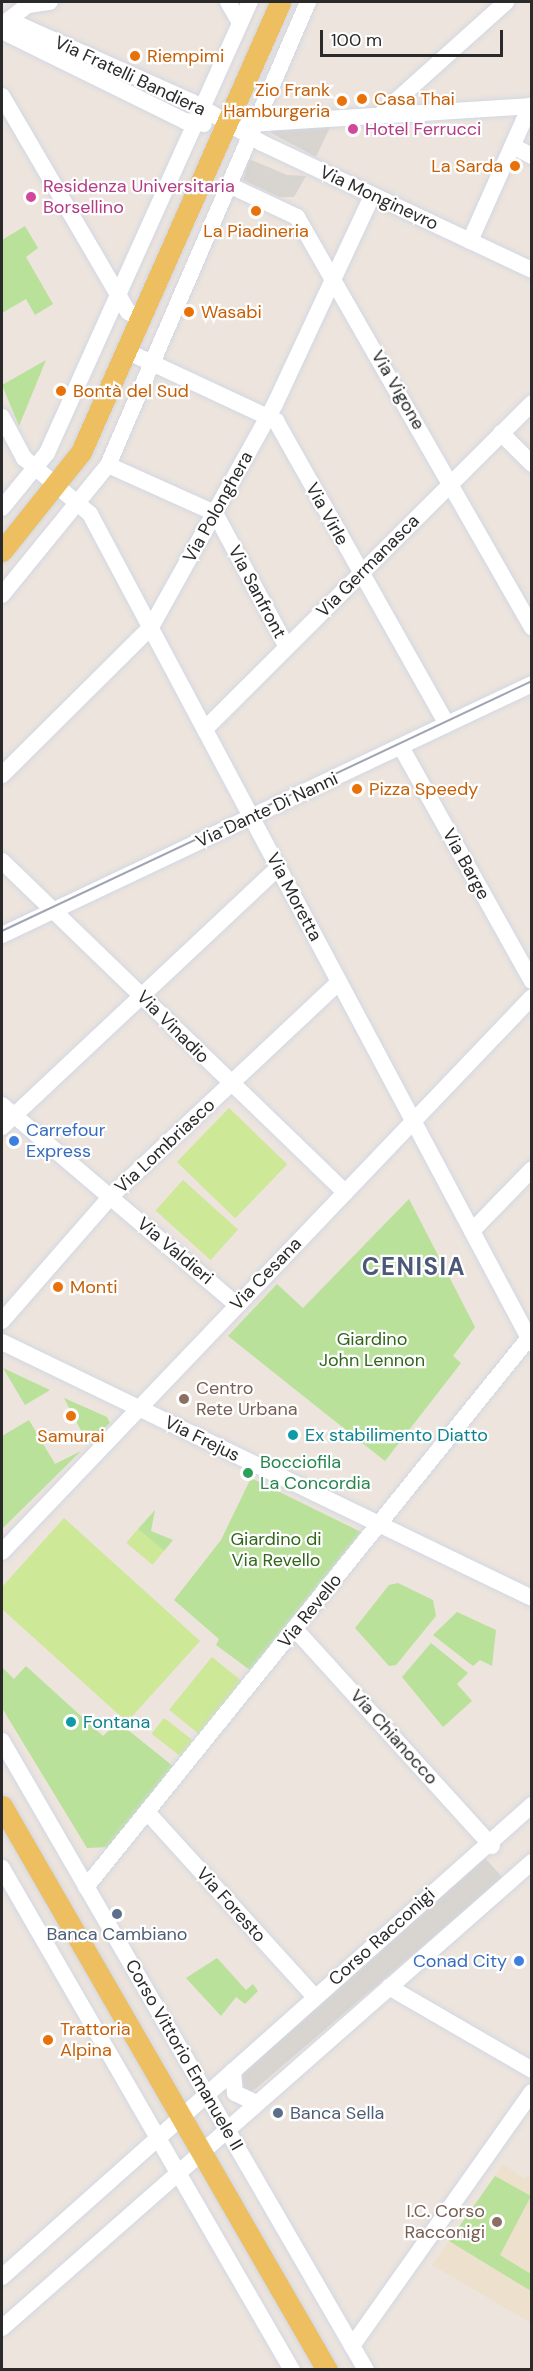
<!DOCTYPE html>
<html>
<head>
<meta charset="utf-8">
<style>
  body { margin:0 }
  #map { position:relative; width:533px; height:2371px; overflow:hidden; background:#ece4dd; font-family:"DM Sans",sans-serif }
  div>[style] { position:absolute }
  [style*='--x'] { left:calc(var(--x)*1px); top:calc(var(--y)*1px); width:calc(var(--w)*1px); rotate:calc(var(--a)*1deg) }
  .education>* { inset:0; background:#ede0cd }
  .green>* { inset:0; background:#b9e19a }
  .pitch>* { inset:0; background:#cde896; transform-origin:0 0 }
  .plaza>* { inset:0; background:#d8d4cf }
  .roads { filter:drop-shadow(0 0 2px #d2d7e3) drop-shadow(0 0 2px #d2d7e3) }
  .minor>* { height:16px; margin:-8px; padding:0 8px; transform-origin:8px; border-radius:8px; background:#fff }
  .major>* { height:21px; margin:-10.5px; padding:0 10.5px; transform-origin:10.5px; border-radius:10.5px; background:#edbf61 }
  .tram>* { height:1.5px; margin:-0.75px; padding:0 0.75px; transform-origin:0.75px; border-radius:0.75px; background:#a0a4b4 }
  .dots>* { width:16px; height:16px; translate:-50% -50%; box-sizing:border-box; border:3px solid #fff; border-radius:50% }
  span { translate:-50% -50%; white-space:nowrap; text-align:center; line-height:1.15; -webkit-text-stroke:4.5px #fff; paint-order:stroke }
  .food-label { font-size:18px; color:#c56008 }
  .left { translate:0 -50%; text-align:left }
  .right { translate:-100% -50%; text-align:right }
  .street-label { font-size:18px; color:#2a2a2a }
  .hotel-label { font-size:18px; color:#b23c85 }
  .shop-label { font-size:18px; color:#366cbe }
  .park-label { font-size:18px; color:#32661c }
  .education-label { font-size:18px; color:#785e54 }
  .culture-label { font-size:18px; color:#0d838f }
  .leisure-label { font-size:18px; color:#27864d }
  .service-label { font-size:18px; color:#4e5e75 }
  .district-label { font-size:24px; color:#4c587a; font-weight:700; letter-spacing:1.5px }
  .frame { position:absolute; inset:0; border:3px solid #2a2a2a; pointer-events:none }
  .scale { position:absolute; left:320px; top:30px; width:183px; height:27px; box-sizing:border-box; border:3px solid #2a2a2a; border-top:0; padding-left:8px; font-size:18px; line-height:21px; white-space:nowrap; color:#2a2a2a; -webkit-text-stroke:4px #fff; paint-order:stroke }
</style>
</head>
<body>
<div id="map">
  <div class="education">
    <div style="clip-path:polygon(503px 2164px,523px 2178px,531px 2175px,531px 2323px,432px 2265px)"></div>
  </div>
  <div class="green">
    <div style="clip-path:polygon(25px 226px,38px 248px,26px 257px,53px 304px,35px 315px,26px 299px,2px 313px,2px 240px)"></div>
    <div style="clip-path:polygon(46px 360px,19px 426px,2px 385px)"></div>
    <div style="clip-path:polygon(409px 1199px,475px 1327px,453px 1356px,461px 1363px,385px 1461px,228px 1336px,277px 1284px,303px 1308px)"></div>
    <div style="clip-path:polygon(3px 1368px,50px 1390px,25px 1405px)"></div>
    <div style="clip-path:polygon(64px 1398px,107px 1417px,110px 1423px,88px 1444px)"></div>
    <div style="clip-path:polygon(29px 1420px,55px 1464px,81px 1451px,2px 1529px,2px 1436px)"></div>
    <div style="clip-path:polygon(251px 1478px,361px 1532px,250px 1670px,216px 1645px,219px 1639px,174px 1600px,221px 1540px)"></div>
    <div style="clip-path:polygon(155px 1510px,151px 1531px,173px 1540px,164px 1551px,138px 1529px)"></div>
    <div style="clip-path:polygon(398px 1583px,433px 1600px,436px 1616px,396px 1665px,389px 1666px,355px 1628px,389px 1585px)"></div>
    <div style="clip-path:polygon(457px 1612px,496px 1630px,492px 1666px,480px 1660px,473px 1666px,433px 1635px)"></div>
    <div style="clip-path:polygon(431px 1643px,468px 1673px,457px 1684px,472px 1701px,443px 1727px,402px 1677px)"></div>
    <div style="clip-path:polygon(26px 1666px,103px 1736px,118px 1722px,174px 1767px,109px 1847px,87px 1848px,2px 1708px,2px 1667px,14px 1679px)"></div>
    <div style="clip-path:polygon(217px 1958px,246px 1990px,253px 1984px,258px 1991px,245px 2004px,236px 1997px,221px 2016px,186px 1978px)"></div>
    <div style="clip-path:polygon(495px 2176px,531px 2196px,500px 2255px,531px 2274px,531px 2291px,449px 2241px)"></div>
  </div>
  <div class="pitch">
    <div style="left:229px;top:1108px;width:81px;height:75px;rotate:44deg"></div>
    <div style="left:183px;top:1180px;width:74px;height:41px;rotate:42deg"></div>
    <div style="clip-path:polygon(64px 1518px,200px 1641px,127px 1722px,2px 1609px,2px 1587px)"></div>
    <div style="left:138px;top:1529px;width:34px;height:18px;rotate:40deg"></div>
    <div style="left:212px;top:1657px;width:38px;height:68px;rotate:39deg"></div>
    <div style="left:164px;top:1718px;width:37px;height:20px;rotate:38deg"></div>
  </div>
  <div class="plaza">
    <div style="clip-path:polygon(333px 121px,316px 157px,271px 133px,273px 128px)"></div>
    <div style="clip-path:polygon(249px 159px,287px 175px,306px 176px,294px 197px,279px 197px,243px 180px)"></div>
    <div style="clip-path:polygon(483px 1856px,503px 1878px,247px 2096px,236px 2077px)"></div>
  </div>
  <div class="roads">
    <div class="minor">
      <div style="--x:228;--y:2;--w:24;--a:60"></div>
      <div style="--x:3;--y:24;--w:17;--a:3"></div>
      <div style="--x:20;--y:25;--w:188;--a:24.1"></div>
      <div style="--x:192;--y:102;--w:81;--a:30.4"></div>
      <div style="--x:262;--y:143;--w:298;--a:25.2"></div>
      <div style="--x:2;--y:25;--w:33;--a:-38"></div>
      <div style="--x:28;--y:5;--w:22;--a:-8"></div>
      <div style="--x:2;--y:31;--w:204;--a:26.2"></div>
      <div style="--x:185;--y:121;--w:19;--a:9"></div>
      <div style="--x:2;--y:96;--w:250;--a:59.7"></div>
      <div style="--x:128;--y:312;--w:14;--a:25"></div>
      <div style="--x:379;--y:116;--w:171;--a:-41.9"></div>
      <div style="--x:248;--y:124;--w:285;--a:-3.6"></div>
      <div style="--x:513;--y:146;--w:21;--a:28"></div>
      <div style="--x:231;--y:186;--w:73;--a:25.2"></div>
      <div style="--x:297;--y:217;--w:473;--a:60.2"></div>
      <div style="--x:470;--y:241;--w:148;--a:-66"></div>
      <div style="--x:126;--y:351;--w:166;--a:25"></div>
      <div style="--x:276;--y:421;--w:348;--a:60.6"></div>
      <div style="--x:2;--y:417;--w:47;--a:61.8"></div>
      <div style="--x:24;--y:458;--w:87;--a:40.3"></div>
      <div style="--x:90;--y:514;--w:940;--a:61.96"></div>
      <div style="--x:501;--y:433;--w:44;--a:45"></div>
      <div style="--x:108;--y:465;--w:117;--a:24.2"></div>
      <div style="--x:215;--y:513;--w:152;--a:61.8"></div>
      <div style="--x:2;--y:508;--w:71;--a:-50.7"></div>
      <div style="--x:47;--y:453;--w:495;--a:-65.8"></div>
      <div style="--x:2;--y:595;--w:168;--a:-50.8"></div>
      <div style="--x:108;--y:465;--w:504;--a:-66.64"></div>
      <div style="--x:205;--y:729;--w:462;--a:-44.9"></div>
      <div style="--x:401;--y:747;--w:268;--a:60.8"></div>
      <div style="--x:2;--y:775;--w:210;--a:-44.8"></div>
      <div style="--x:151;--y:627;--w:255;--a:-60.9"></div>
      <div style="--x:275;--y:404;--w:230;--a:-65"></div>
      <div style="--x:2;--y:861;--w:477;--a:44"></div>
      <div style="--x:2;--y:935;--w:586;--a:-25.34"></div>
      <div style="--x:2;--y:1105;--w:309;--a:40.4"></div>
      <div style="--x:2;--y:1127;--w:378;--a:-43.2"></div>
      <div style="--x:472;--y:1231;--w:86;--a:-45.9"></div>
      <div style="--x:2;--y:1321;--w:164;--a:-48.9"></div>
      <div style="--x:110;--y:1197;--w:314;--a:-43.2"></div>
      <div style="--x:2;--y:1342;--w:589;--a:25.78"></div>
      <div style="--x:2;--y:1552;--w:767;--a:-46.32"></div>
      <div style="--x:295;--y:1629;--w:293;--a:47.8"></div>
      <div style="--x:2;--y:1741;--w:727;--a:59.94"></div>
      <div style="--x:148;--y:1813;--w:248;--a:47.8"></div>
      <div style="--x:2;--y:1868;--w:580;--a:59.99"></div>
      <div style="--x:86;--y:1887;--w:710;--a:-51.11"></div>
      <div style="--x:389;--y:1987;--w:165;--a:30.1"></div>
      <div style="--x:233;--y:2071;--w:22;--a:85"></div>
      <div style="--x:235;--y:2093;--w:23;--a:25"></div>
      <div style="--x:2;--y:2277;--w:710;--a:-41.69"></div>
      <div style="--x:2;--y:2328;--w:706;--a:-41.32"></div>
      <div style="--x:352;--y:2346;--w:311;--a:-54.7"></div>
    </div>
    <div class="major">
      <div style="--x:2;--y:551;--w:127;--a:-51.4"></div>
      <div style="--x:81;--y:452;--w:492;--a:-66.1"></div>
      <div style="--x:2;--y:1806;--w:651;--a:60.05"></div>
    </div>
  </div>
  <div class="tram">
    <div style="--x:2;--y:931;--w:586;--a:-25.25"></div>
  </div>
  <div class="dots">
    <div style="left:135px;top:56px;background:#e8710a"></div>
    <div style="left:362px;top:99px;background:#e8710a"></div>
    <div style="left:342px;top:101px;background:#e8710a"></div>
    <div style="left:353px;top:129px;background:#d1479c"></div>
    <div style="left:515px;top:166px;background:#e8710a"></div>
    <div style="left:31px;top:197px;background:#d1479c"></div>
    <div style="left:256px;top:211px;background:#e8710a"></div>
    <div style="left:189px;top:312px;background:#e8710a"></div>
    <div style="left:61px;top:391px;background:#e8710a"></div>
    <div style="left:357px;top:789px;background:#e8710a"></div>
    <div style="left:14px;top:1141px;background:#3f7fe0"></div>
    <div style="left:58px;top:1287px;background:#e8710a"></div>
    <div style="left:184px;top:1399px;background:#8d6e63"></div>
    <div style="left:71px;top:1416px;background:#e8710a"></div>
    <div style="left:293px;top:1435px;background:#0f9aa8"></div>
    <div style="left:248px;top:1473px;background:#2e9e5b"></div>
    <div style="left:71px;top:1722px;background:#0f9aa8"></div>
    <div style="left:117px;top:1914px;background:#5c6f8a"></div>
    <div style="left:519px;top:1961px;background:#3f7fe0"></div>
    <div style="left:48px;top:2040px;background:#e8710a"></div>
    <div style="left:278px;top:2113px;background:#5c6f8a"></div>
    <div style="left:497px;top:2222px;background:#8d6e63"></div>
  </div>
  <div class="food-label">
    <span class="left" style="left:147px;top:56px">Riempimi</span>
    <span class="right" style="left:330px;top:101px">Zio Frank<br>Hamburgeria</span>
    <span class="left" style="left:374px;top:99px">Casa Thai</span>
    <span class="right" style="left:503px;top:166px">La Sarda</span>
    <span style="left:256px;top:231px">La Piadineria</span>
    <span class="left" style="left:201px;top:312px">Wasabi</span>
    <span class="left" style="left:73px;top:391px">Bontà del Sud</span>
    <span class="left" style="left:369px;top:789px">Pizza Speedy</span>
    <span class="left" style="left:70px;top:1287px">Monti</span>
    <span style="left:71px;top:1436px">Samurai</span>
    <span class="left" style="left:60px;top:2040px">Trattoria<br>Alpina</span>
  </div>
  <div class="street-label">
    <span style="left:130px;top:76px;rotate:25deg">Via Fratelli Bandiera</span>
    <span style="left:379px;top:198px;rotate:25deg">Via Monginevro</span>
    <span style="left:398px;top:390px;rotate:60deg">Via Vigone</span>
    <span style="left:218px;top:507px;rotate:-61deg">Via Polonghera</span>
    <span style="left:327px;top:514px;rotate:61deg">Via Virle</span>
    <span style="left:368px;top:566px;rotate:-45deg">Via Germanasca</span>
    <span style="left:257px;top:592px;rotate:62deg">Via Sanfront</span>
    <span style="left:267px;top:810px;rotate:-25deg">Via Dante Di Nanni</span>
    <span style="left:466px;top:864px;rotate:61deg">Via Barge</span>
    <span style="left:294px;top:897px;rotate:62deg">Via Moretta</span>
    <span style="left:173px;top:1027px;rotate:45deg">Via Vinadio</span>
    <span style="left:165px;top:1146px;rotate:-43deg">Via Lombriasco</span>
    <span style="left:175px;top:1251px;rotate:40deg">Via Valdieri</span>
    <span style="left:266px;top:1274px;rotate:-46deg">Via Cesana</span>
    <span style="left:202px;top:1439px;rotate:26deg">Via Frejus</span>
    <span style="left:310px;top:1611px;rotate:-51deg">Via Revello</span>
    <span style="left:394px;top:1737px;rotate:48deg">Via Chianocco</span>
    <span style="left:231px;top:1905px;rotate:48deg">Via Foresto</span>
    <span style="left:382px;top:1937px;rotate:-42deg">Corso Racconigi</span>
    <span style="left:184px;top:2055px;rotate:60deg">Corso Vittorio Emanuele II</span>
  </div>
  <div class="hotel-label">
    <span class="left" style="left:365px;top:129px">Hotel Ferrucci</span>
    <span class="left" style="left:43px;top:197px">Residenza Universitaria<br>Borsellino</span>
  </div>
  <div class="shop-label">
    <span class="left" style="left:26px;top:1141px">Carrefour<br>Express</span>
    <span class="right" style="left:507px;top:1961px">Conad City</span>
  </div>
  <div class="park-label">
    <span style="left:372px;top:1350px">Giardino<br>John Lennon</span>
    <span style="left:276px;top:1550px">Giardino di<br>Via Revello</span>
  </div>
  <div class="education-label">
    <span class="left" style="left:196px;top:1399px">Centro<br>Rete Urbana</span>
    <span class="right" style="left:485px;top:2222px">I.C. Corso<br>Racconigi</span>
  </div>
  <div class="culture-label">
    <span class="left" style="left:305px;top:1435px">Ex stabilimento Diatto</span>
    <span class="left" style="left:83px;top:1722px">Fontana</span>
  </div>
  <div class="leisure-label">
    <span class="left" style="left:260px;top:1473px">Bocciofila<br>La Concordia</span>
  </div>
  <div class="service-label">
    <span style="left:117px;top:1934px">Banca Cambiano</span>
    <span class="left" style="left:290px;top:2113px">Banca Sella</span>
  </div>
  <div class="district-label">
    <span style="left:414px;top:1267px">CENISIA</span>
  </div>
  <div class="frame"></div>
  <div class="scale">100 m</div>
</div>
</body>
</html>
